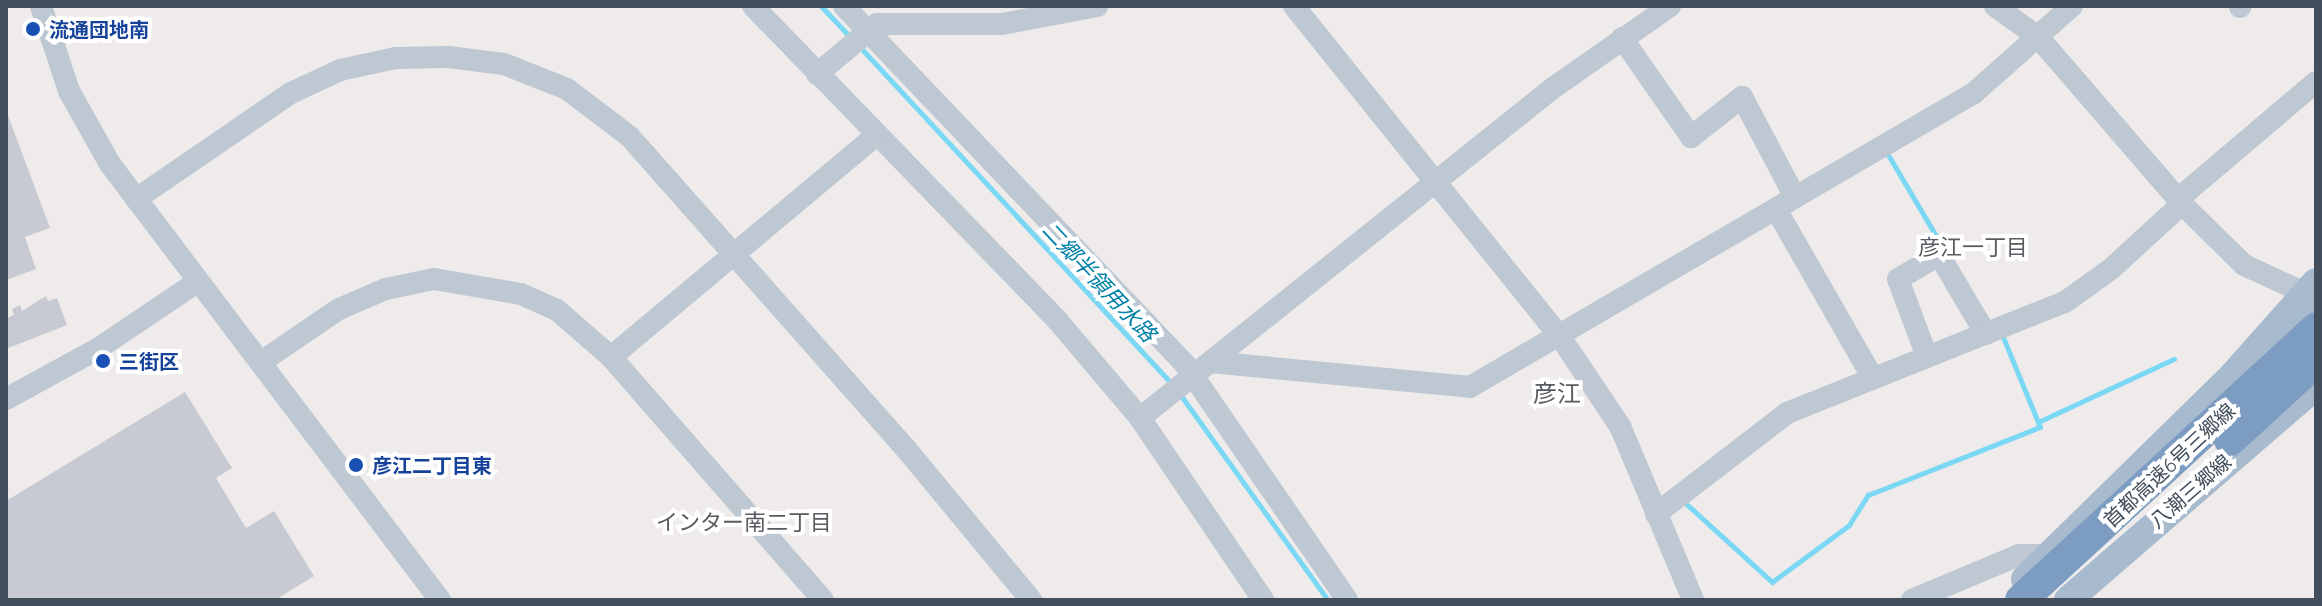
<!DOCTYPE html>
<html>
<head>
<meta charset="utf-8">
<style>
  body { margin:0 }
  #map { position:relative; width:2322px; height:606px; overflow:hidden; background:#efebeb; font-family:Quicksand,"Noto Sans JP",sans-serif }
  div>[style] { position:absolute }
  [style*='--x'] { left:calc(var(--x)*1px); top:calc(var(--y)*1px); width:calc(var(--w)*1px); rotate:calc(var(--a)*1deg) }
  .stream>* { height:5px; margin:-2.5px; padding:0 2.5px; transform-origin:2.5px; border-radius:2.5px; background:#7bd8f5 }
  .building>* { inset:0; background:#c7cad2 }
  .minor>* { height:22px; margin:-11px; padding:0 11px; transform-origin:11px; border-radius:11px; background:#bdc8d3 }
  .major>* { height:28px; margin:-14px; padding:0 14px; transform-origin:14px; border-radius:14px; background:#a8bace }
  .highway>* { height:32px; margin:-16px; padding:0 16px; transform-origin:16px; border-radius:16px; background:#7d9cc1 }
  .dots>* { width:22px; height:22px; translate:-50% -50%; box-sizing:border-box; border:4px solid #fff; border-radius:50% }
  span { translate:-50% -50%; white-space:nowrap; text-align:center; line-height:1.15; -webkit-text-stroke:8px #fff; paint-order:stroke }
  .transit-label { font-size:20px; color:#164399; font-weight:700 }
  .left { translate:0 -50%; text-align:left }
  .street-label { font-size:20px; color:#424e5b }
  .neighbourhood-label { font-size:22px; color:#585c61 }
  .water-label { font-size:22px; color:#0180a8; font-style:italic }
  .quarter-label { font-size:24px; color:#585c61 }
  .frame { position:absolute; inset:0; border:8px solid #424e5b; pointer-events:none }
</style>
</head>
<body>
<div id="map">
  <div class="stream">
    <div style="--x:821;--y:6;--w:45;--a:46.8"></div>
    <div style="--x:859;--y:46;--w:462;--a:47.2"></div>
    <div style="--x:1887;--y:153;--w:114;--a:59.4"></div>
    <div style="--x:1179;--y:393;--w:255;--a:54.3"></div>
    <div style="--x:2038;--y:422;--w:150;--a:-24.9"></div>
    <div style="--x:1682;--y:500;--w:122;--a:42.3"></div>
    <div style="--x:1772;--y:582;--w:96;--a:-36.5"></div>
    <div style="--x:1849;--y:525;--w:36;--a:-58"></div>
    <div style="--x:1868;--y:495;--w:185;--a:-21.6"></div>
    <div style="--x:2040;--y:427;--w:100;--a:-112.4"></div>
  </div>
  <div class="building">
    <div style="clip-path:polygon(6px 110px,50px 228px,25px 237px,36px 269px,6px 280px)"></div>
    <div style="clip-path:polygon(46px 296px,48px 301px,57px 298px,67px 325px,6px 349px,6px 318px,14px 315px,12px 309px,20px 305px,22px 311px)"></div>
    <div style="clip-path:polygon(185px 392px,232px 468px,216px 478px,246px 528px,274px 511px,314px 576px,275px 600px,6px 600px,6px 501px)"></div>
  </div>
  <div class="minor">
    <div style="--x:41;--y:6;--w:89;--a:71.8"></div>
    <div style="--x:69;--y:91;--w:84;--a:60.7"></div>
    <div style="--x:110;--y:164;--w:547;--a:52.88"></div>
    <div style="--x:753;--y:6;--w:438;--a:45.9"></div>
    <div style="--x:1058;--y:321;--w:127;--a:49.8"></div>
    <div style="--x:1140;--y:418;--w:220;--a:55.9"></div>
    <div style="--x:844;--y:6;--w:494;--a:46.4"></div>
    <div style="--x:1185;--y:364;--w:286;--a:55.5"></div>
    <div style="--x:1294;--y:6;--w:426;--a:51.2"></div>
    <div style="--x:1561;--y:338;--w:106;--a:56.2"></div>
    <div style="--x:1620;--y:426;--w:189;--a:67.2"></div>
    <div style="--x:1995;--y:6;--w:53;--a:35.8"></div>
    <div style="--x:2038;--y:37;--w:221;--a:49.2"></div>
    <div style="--x:2240;--y:7;--w:1;--a:-45"></div>
    <div style="--x:1622;--y:38;--w:121;--a:55.1"></div>
    <div style="--x:1691;--y:137;--w:65;--a:-38.1"></div>
    <div style="--x:1742;--y:97;--w:113;--a:62.1"></div>
    <div style="--x:817;--y:74;--w:78;--a:-39.8"></div>
    <div style="--x:877;--y:24;--w:125;--a:0"></div>
    <div style="--x:1002;--y:24;--w:97;--a:-10.7"></div>
    <div style="--x:136;--y:199;--w:188;--a:-34.4"></div>
    <div style="--x:291;--y:93;--w:54;--a:-25.1"></div>
    <div style="--x:340;--y:70;--w:57;--a:-12.1"></div>
    <div style="--x:396;--y:58;--w:53;--a:-1.1"></div>
    <div style="--x:449;--y:57;--w:55;--a:7.3"></div>
    <div style="--x:504;--y:64;--w:68;--a:21.6"></div>
    <div style="--x:567;--y:89;--w:79;--a:37.3"></div>
    <div style="--x:630;--y:137;--w:418;--a:48.5"></div>
    <div style="--x:907;--y:450;--w:195;--a:50.4"></div>
    <div style="--x:2178;--y:199;--w:181;--a:-40.3"></div>
    <div style="--x:1776;--y:209;--w:191;--a:60.2"></div>
    <div style="--x:1926;--y:354;--w:80;--a:-110.5"></div>
    <div style="--x:1898;--y:279;--w:48;--a:-30.3"></div>
    <div style="--x:1939;--y:255;--w:92;--a:59.3"></div>
    <div style="--x:611;--y:357;--w:344;--a:-39.9"></div>
    <div style="--x:261;--y:362;--w:94;--a:-34.2"></div>
    <div style="--x:339;--y:309;--w:51;--a:-23.1"></div>
    <div style="--x:386;--y:289;--w:49;--a:-11.8"></div>
    <div style="--x:434;--y:279;--w:88;--a:9.8"></div>
    <div style="--x:521;--y:294;--w:39;--a:24"></div>
    <div style="--x:557;--y:310;--w:72;--a:41"></div>
    <div style="--x:611;--y:357;--w:322;--a:48.9"></div>
    <div style="--x:1211;--y:362;--w:260;--a:5.5"></div>
    <div style="--x:1470;--y:387;--w:583;--a:-30.26"></div>
    <div style="--x:1974;--y:93;--w:131;--a:-41.6"></div>
    <div style="--x:6;--y:399;--w:106;--a:-28.7"></div>
    <div style="--x:99;--y:348;--w:118;--a:-34"></div>
    <div style="--x:1140;--y:418;--w:529;--a:-38.63"></div>
    <div style="--x:1553;--y:88;--w:143;--a:-35"></div>
    <div style="--x:1656;--y:514;--w:165;--a:-37.6"></div>
    <div style="--x:1787;--y:413;--w:299;--a:-21.8"></div>
    <div style="--x:2065;--y:302;--w:57;--a:-35.7"></div>
    <div style="--x:2111;--y:269;--w:96;--a:-42.5"></div>
    <div style="--x:2182;--y:204;--w:87;--a:44.5"></div>
    <div style="--x:2244;--y:265;--w:67;--a:24.7"></div>
    <div style="--x:1912;--y:600;--w:116;--a:-22.8"></div>
    <div style="--x:2019;--y:555;--w:28;--a:0"></div>
  </div>
  <div class="major">
    <div style="--x:2281;--y:343;--w:50;--a:-45.8"></div>
    <div style="--x:2025;--y:579;--w:293;--a:-44.4"></div>
    <div style="--x:2234;--y:374;--w:123;--a:-48.3"></div>
    <div style="--x:2068;--y:600;--w:328;--a:-40.8"></div>
  </div>
  <div class="highway">
    <div style="--x:2230;--y:440;--w:117;--a:-42.6"></div>
    <div style="--x:2021;--y:600;--w:401;--a:-42.6"></div>
  </div>
  <div class="dots">
    <div style="left:33px;top:29px;background:#1a4fb4"></div>
    <div style="left:103px;top:361px;background:#1a4fb4"></div>
    <div style="left:356px;top:465px;background:#1a4fb4"></div>
  </div>
  <div class="transit-label">
    <span class="left" style="left:49px;top:29px">流通団地南</span>
    <span class="left" style="left:119px;top:361px">三街区</span>
    <span class="left" style="left:372px;top:465px">彦江二丁目東</span>
  </div>
  <div class="street-label">
    <span style="left:2169px;top:465px;rotate:-43deg">首都高速6号三郷線</span>
    <span style="left:2190px;top:491px;rotate:-41deg">八潮三郷線</span>
  </div>
  <div class="neighbourhood-label">
    <span style="left:1973px;top:248px">彦江一丁目</span>
    <span style="left:744px;top:523px">インター南二丁目</span>
  </div>
  <div class="water-label">
    <span style="left:1099px;top:282px;rotate:47deg">二郷半領用水路</span>
  </div>
  <div class="quarter-label">
    <span style="left:1557px;top:394px">彦江</span>
  </div>
  <div class="frame"></div>
</div>
</body>
</html>
